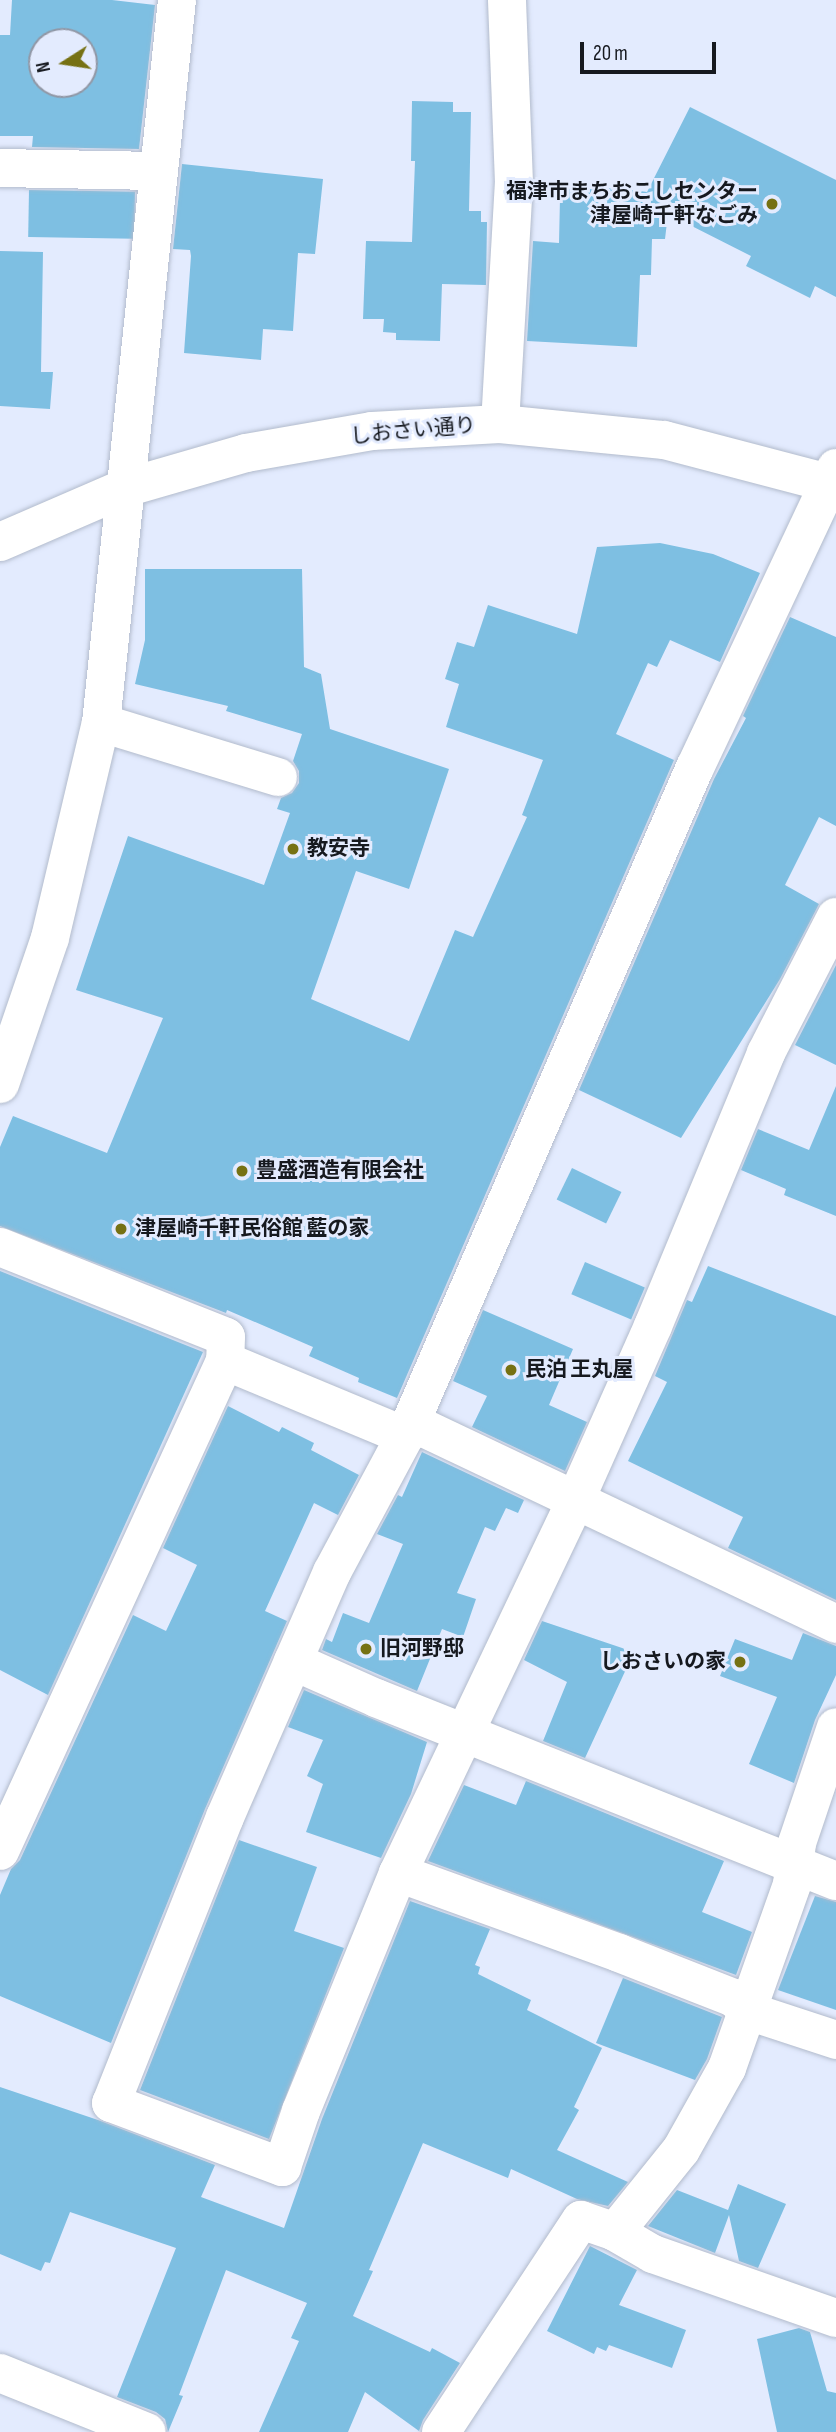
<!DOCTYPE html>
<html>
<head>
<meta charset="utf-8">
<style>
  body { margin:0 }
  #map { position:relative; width:836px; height:2432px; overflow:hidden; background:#e3ebfe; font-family:"Sofia Sans Condensed","Noto Sans JP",sans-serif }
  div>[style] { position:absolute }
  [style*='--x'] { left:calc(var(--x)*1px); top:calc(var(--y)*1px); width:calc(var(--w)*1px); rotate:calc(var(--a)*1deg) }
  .building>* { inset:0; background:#7ebfe2; transform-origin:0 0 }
  .roads { filter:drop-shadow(0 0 2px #b2bbcc) drop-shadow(0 0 2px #b2bbcc) }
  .minor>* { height:38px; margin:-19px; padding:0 19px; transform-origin:19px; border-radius:19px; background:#fff }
  .dots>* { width:19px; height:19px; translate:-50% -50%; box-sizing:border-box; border:4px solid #e3ebfe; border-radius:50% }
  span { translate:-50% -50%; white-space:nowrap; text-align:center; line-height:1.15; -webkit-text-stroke:6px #e3ebfe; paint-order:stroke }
  .poi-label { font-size:21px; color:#16191f; font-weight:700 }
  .right { translate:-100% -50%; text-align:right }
  .left { translate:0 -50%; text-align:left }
  .street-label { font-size:21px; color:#16191f }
  .north { position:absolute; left:28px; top:28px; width:70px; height:70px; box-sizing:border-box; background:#e3ebfe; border:2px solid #9197a5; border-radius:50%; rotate:258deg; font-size:19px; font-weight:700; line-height:28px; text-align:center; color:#16191f }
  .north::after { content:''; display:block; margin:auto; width:24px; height:32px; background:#767113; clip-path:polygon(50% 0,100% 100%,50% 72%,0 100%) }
  .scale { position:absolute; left:580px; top:42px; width:136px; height:32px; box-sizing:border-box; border:4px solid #16191f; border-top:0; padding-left:9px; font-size:21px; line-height:24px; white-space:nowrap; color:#16191f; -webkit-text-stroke:5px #e3ebfe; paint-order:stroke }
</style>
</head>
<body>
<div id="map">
  <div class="building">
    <div style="clip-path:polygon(evenodd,12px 0,112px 0,155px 5px,139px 149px,32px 147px,33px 136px,0 136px,0 35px,10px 35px,12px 0,42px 42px,84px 42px,84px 84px,42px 84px,42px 42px)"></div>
    <div style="clip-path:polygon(412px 101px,453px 102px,453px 112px,471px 112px,469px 211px,481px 211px,481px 222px,487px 222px,486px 285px,442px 284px,440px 341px,396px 340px,396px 333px,383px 332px,384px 319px,363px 319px,366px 241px,412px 242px,415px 161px,411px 161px)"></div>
    <div style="clip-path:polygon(690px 107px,836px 180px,836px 297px,815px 286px,810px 298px,746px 266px,751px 256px,668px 214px,665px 239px,652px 239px,651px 275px,640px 275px,637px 347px,527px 341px,533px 241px,559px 243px,560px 198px,567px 198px,568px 189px,618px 188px,647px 192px)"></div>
    <div style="clip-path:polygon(182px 164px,323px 179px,315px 254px,298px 253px,293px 331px,263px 329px,261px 360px,184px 353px,191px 256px,190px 250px,173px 249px)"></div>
    <div style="left:29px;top:190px;width:106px;height:47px;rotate:1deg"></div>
    <div style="clip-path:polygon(0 251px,43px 252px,41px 372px,53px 372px,50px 409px,0 406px)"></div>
    <div style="clip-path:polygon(660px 543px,713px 554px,760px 573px,720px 662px,670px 640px,657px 667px,648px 663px,616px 734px,674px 760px,397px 1398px,358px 1382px,359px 1378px,309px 1356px,313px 1347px,227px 1310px,226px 1313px,0 1226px,0 1147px,13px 1116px,107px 1153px,163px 1018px,76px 990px,128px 836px,264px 885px,290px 813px,277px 809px,281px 798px,292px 793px,299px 783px,299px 771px,293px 761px,302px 734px,226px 711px,228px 706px,135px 684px,145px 640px,145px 569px,302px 569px,304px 667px,321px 674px,330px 729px,449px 769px,409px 889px,356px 871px,311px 999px,409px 1041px,455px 930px,473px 937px,527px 817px,522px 815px,543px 760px,446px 727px,459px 684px,445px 679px,457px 642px,474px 647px,488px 605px,577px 634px,597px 547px)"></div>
    <div style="clip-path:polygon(790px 617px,836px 637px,836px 826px,819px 817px,785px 885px,819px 904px,780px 979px,681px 1138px,579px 1090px,714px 779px,746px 718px,743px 716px)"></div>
    <div style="clip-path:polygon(836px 965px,836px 1065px,795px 1045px)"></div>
    <div style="clip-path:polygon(836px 1086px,836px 1216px,784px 1195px,786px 1189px,741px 1170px,758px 1129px,809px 1150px)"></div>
    <div style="left:572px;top:1168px;width:55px;height:35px;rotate:26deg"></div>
    <div style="left:585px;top:1262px;width:65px;height:35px;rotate:23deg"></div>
    <div style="clip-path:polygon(708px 1266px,836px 1316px,836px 1600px,728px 1548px,743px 1517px,628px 1461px,667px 1382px,655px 1376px,687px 1300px,692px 1302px)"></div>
    <div style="clip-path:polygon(0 1271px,203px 1352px,48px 1695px,0 1670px)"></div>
    <div style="clip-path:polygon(483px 1310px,573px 1349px,549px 1405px,587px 1422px,565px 1471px,472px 1427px,487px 1396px,453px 1381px)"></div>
    <div style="clip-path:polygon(228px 1406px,279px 1432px,282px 1427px,314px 1443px,311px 1450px,359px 1475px,338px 1515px,314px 1503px,265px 1611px,287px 1621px,205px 1809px,111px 2043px,0 1996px,0 1895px,11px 1869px,20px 1860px,133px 1615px,166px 1631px,197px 1565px,163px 1548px)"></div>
    <div style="clip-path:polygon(422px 1452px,524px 1500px,518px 1513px,506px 1508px,495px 1531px,485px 1527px,457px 1593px,476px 1599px,463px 1637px,442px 1629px,417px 1691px,322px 1650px,326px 1639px,332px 1642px,343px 1613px,369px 1623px,403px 1544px,377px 1534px,398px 1495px,402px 1497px)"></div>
    <div style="clip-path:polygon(542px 1621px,634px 1652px,585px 1758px,543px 1741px,567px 1682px,524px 1660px)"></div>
    <div style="clip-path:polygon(803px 1633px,836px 1646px,836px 1675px,815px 1720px,794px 1783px,749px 1764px,777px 1697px,720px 1676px,735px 1639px,792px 1660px)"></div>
    <div style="clip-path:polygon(304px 1690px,427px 1742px,411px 1794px,381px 1858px,306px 1832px,323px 1784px,307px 1776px,323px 1740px,288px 1727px)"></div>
    <div style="clip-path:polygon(526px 1781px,724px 1861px,702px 1912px,752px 1932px,736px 1975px,428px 1861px,464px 1785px,516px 1805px)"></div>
    <div style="clip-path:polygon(239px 1840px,317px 1867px,294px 1931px,344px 1948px,269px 2139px,140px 2090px)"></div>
    <div style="clip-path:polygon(815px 1896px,836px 1902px,836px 2010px,778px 1990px)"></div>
    <div style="clip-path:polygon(410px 1901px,490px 1929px,475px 1965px,480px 1967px,478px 1974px,531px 2000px,527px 2010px,602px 2048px,574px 2107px,579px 2110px,557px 2150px,628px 2182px,608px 2206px,577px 2199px,511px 2169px,508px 2178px,423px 2143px,369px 2270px,373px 2271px,353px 2316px,430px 2352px,432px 2348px,460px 2363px,423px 2420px,419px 2431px,365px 2392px,348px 2432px,259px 2432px,299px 2341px,291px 2338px,307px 2303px,226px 2270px,179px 2395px,183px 2396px,168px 2432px,165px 2419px,156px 2412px,117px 2397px,176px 2248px,70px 2212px,50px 2263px,45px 2262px,41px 2271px,0 2254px,0 2087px,98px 2120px,215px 2165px,201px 2197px,284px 2228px,322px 2119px)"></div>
    <div style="clip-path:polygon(623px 1978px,722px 2017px,707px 2059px,695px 2080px,596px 2043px)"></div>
    <div style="clip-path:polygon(738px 2184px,786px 2204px,758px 2268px,739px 2261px,729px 2215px,715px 2253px,648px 2226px,677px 2190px,728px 2210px)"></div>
    <div style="clip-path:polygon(590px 2246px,637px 2270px,619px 2305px,686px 2330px,672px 2368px,609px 2345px,606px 2351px,597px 2347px,594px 2354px,547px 2331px)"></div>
    <div style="clip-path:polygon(799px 2328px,810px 2332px,827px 2391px,836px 2393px,836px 2432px,777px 2432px,757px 2339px)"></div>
  </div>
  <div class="roads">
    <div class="minor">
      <div style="--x:0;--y:168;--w:158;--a:1.1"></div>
      <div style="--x:500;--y:424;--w:241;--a:-86.7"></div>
      <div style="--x:514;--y:183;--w:183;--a:-92.2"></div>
      <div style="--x:836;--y:468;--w:331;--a:115.2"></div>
      <div style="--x:695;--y:767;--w:729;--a:113.44"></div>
      <div style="--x:405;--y:1436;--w:154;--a:118.2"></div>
      <div style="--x:332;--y:1572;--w:267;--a:113.6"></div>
      <div style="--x:225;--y:1817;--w:308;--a:111.7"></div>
      <div style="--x:111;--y:2103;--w:183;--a:20.5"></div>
      <div style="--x:282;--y:2167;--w:59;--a:-71.3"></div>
      <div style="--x:301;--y:2111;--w:257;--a:-67.8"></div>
      <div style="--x:398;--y:1873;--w:414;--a:-64.5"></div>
      <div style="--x:576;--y:1499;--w:189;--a:-66"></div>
      <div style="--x:653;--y:1326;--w:295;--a:-67.5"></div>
      <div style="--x:766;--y:1053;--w:153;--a:-62.8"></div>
      <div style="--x:0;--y:542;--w:136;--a:-23.4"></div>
      <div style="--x:125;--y:488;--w:126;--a:-16.1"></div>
      <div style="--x:246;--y:453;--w:128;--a:-9.9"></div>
      <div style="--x:372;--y:431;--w:128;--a:-3.1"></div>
      <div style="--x:500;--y:424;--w:165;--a:5.6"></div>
      <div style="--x:664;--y:440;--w:178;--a:14.7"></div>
      <div style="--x:101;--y:723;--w:185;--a:17"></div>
      <div style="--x:0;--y:1084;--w:154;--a:-71.1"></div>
      <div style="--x:50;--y:938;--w:221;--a:-76.7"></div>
      <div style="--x:101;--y:723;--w:727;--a:-84"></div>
      <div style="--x:0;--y:1247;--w:243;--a:21.7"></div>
      <div style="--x:226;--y:1337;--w:24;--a:92"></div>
      <div style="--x:225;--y:1361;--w:539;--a:114.66"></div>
      <div style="--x:225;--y:1361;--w:195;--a:22.6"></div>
      <div style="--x:411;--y:1422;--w:471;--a:25.4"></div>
      <div style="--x:293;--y:1661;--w:91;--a:24"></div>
      <div style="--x:376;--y:1698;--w:495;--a:21.7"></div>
      <div style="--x:398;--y:1873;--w:235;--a:19.9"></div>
      <div style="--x:619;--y:1953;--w:123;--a:21.4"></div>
      <div style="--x:734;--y:1998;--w:19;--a:43"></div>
      <div style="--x:748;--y:2011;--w:93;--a:18.2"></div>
      <div style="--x:615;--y:2232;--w:105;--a:-51.2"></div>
      <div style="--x:681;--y:2150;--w:94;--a:-60.7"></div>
      <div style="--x:727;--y:2068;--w:195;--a:-70.5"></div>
      <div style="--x:792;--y:1884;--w:41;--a:-83"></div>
      <div style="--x:797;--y:1843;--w:122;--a:-71.4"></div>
      <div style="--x:0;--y:2373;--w:158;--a:21.9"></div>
      <div style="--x:441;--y:2432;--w:254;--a:-56.6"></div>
      <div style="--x:581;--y:2220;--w:36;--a:19"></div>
      <div style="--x:615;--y:2232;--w:44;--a:30.1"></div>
      <div style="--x:653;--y:2254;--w:194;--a:19.3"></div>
    </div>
  </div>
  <div class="dots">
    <div style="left:772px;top:204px;background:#767113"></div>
    <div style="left:293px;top:849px;background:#767113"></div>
    <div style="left:242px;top:1171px;background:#767113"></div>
    <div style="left:121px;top:1229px;background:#767113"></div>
    <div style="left:511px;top:1370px;background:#767113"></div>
    <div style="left:366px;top:1649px;background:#767113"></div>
    <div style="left:740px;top:1662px;background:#767113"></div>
  </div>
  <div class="poi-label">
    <span class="right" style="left:758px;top:204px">福津市まちおこしセンター<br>津屋崎千軒なごみ</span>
    <span class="left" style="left:307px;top:849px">教安寺</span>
    <span class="left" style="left:256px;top:1171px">豊盛酒造有限会社</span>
    <span class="left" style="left:135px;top:1229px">津屋崎千軒民俗館 藍の家</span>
    <span class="left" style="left:525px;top:1370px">民泊 王丸屋</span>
    <span class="left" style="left:380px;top:1649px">旧河野邸</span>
    <span class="right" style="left:726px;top:1662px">しおさいの家</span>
  </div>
  <div class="street-label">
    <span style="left:413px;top:431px;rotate:-5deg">しおさい通り</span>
  </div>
  <div class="north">N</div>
  <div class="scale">20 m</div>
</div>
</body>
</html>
